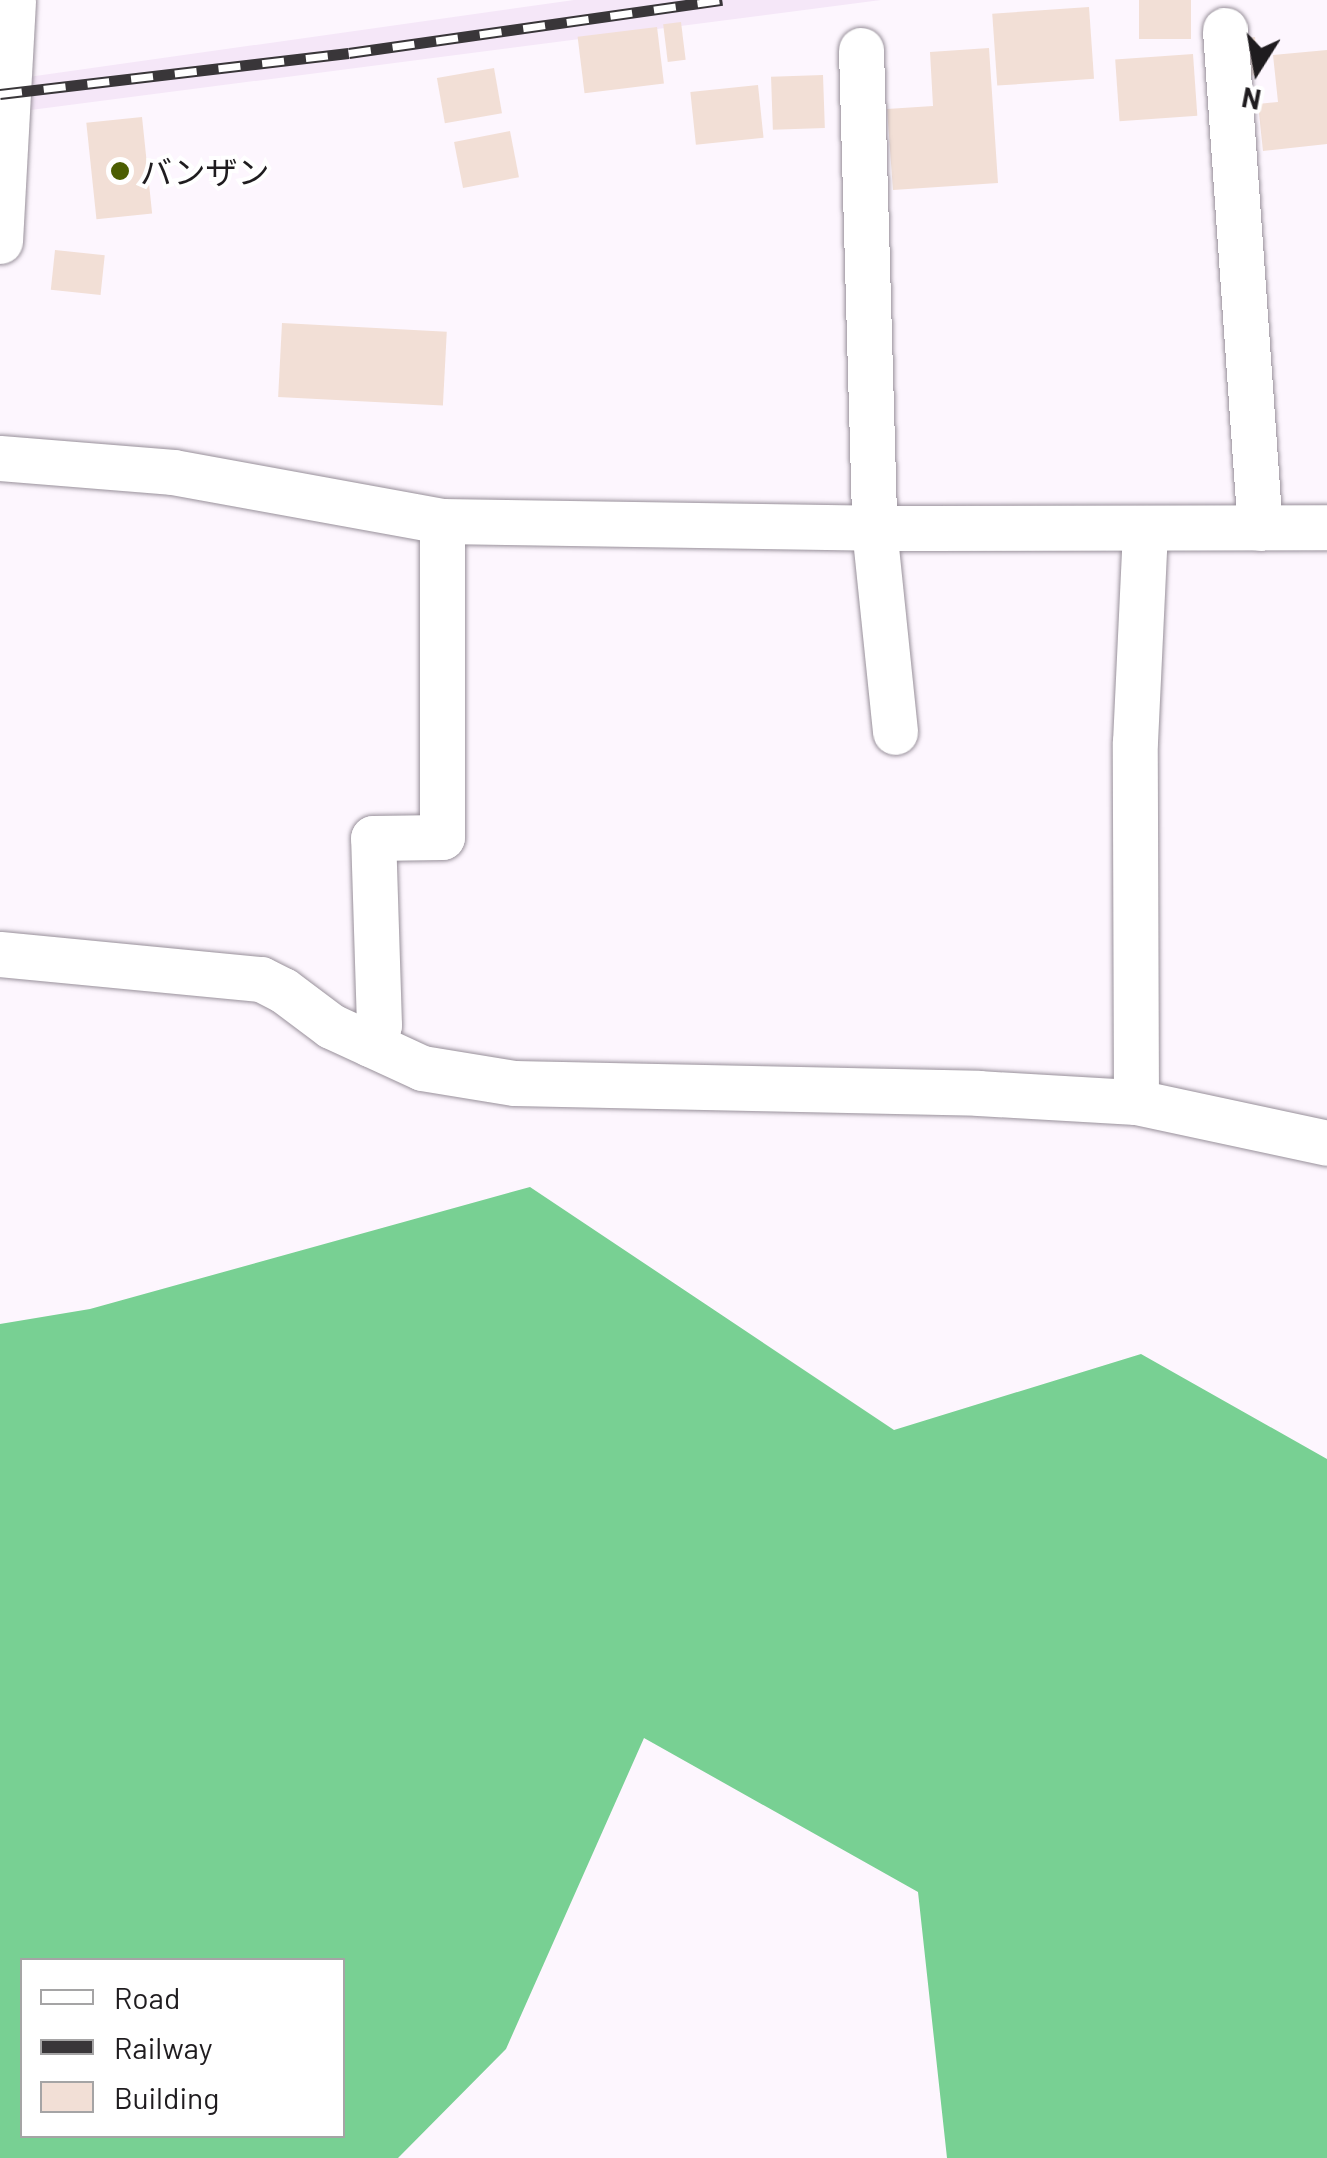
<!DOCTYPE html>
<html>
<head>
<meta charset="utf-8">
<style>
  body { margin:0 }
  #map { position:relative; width:1327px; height:2158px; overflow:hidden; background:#fdf6fe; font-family:Barlow,"Noto Sans JP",sans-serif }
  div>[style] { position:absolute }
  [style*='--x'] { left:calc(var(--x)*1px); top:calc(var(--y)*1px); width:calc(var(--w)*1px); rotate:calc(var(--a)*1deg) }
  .built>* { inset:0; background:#f5e7f8 }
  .forest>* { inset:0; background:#78d093 }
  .building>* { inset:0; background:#f2dfd6; transform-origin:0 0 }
  .roads { filter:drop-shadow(0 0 2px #98909a) drop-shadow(0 0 2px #98909a) }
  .minor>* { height:45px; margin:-22.5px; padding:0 22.5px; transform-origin:22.5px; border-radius:22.5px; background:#fff }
  .rail>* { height:11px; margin-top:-5.5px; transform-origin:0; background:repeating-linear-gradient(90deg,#fff 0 22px,#393639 0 44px); box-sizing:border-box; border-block:2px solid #393639 }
  .dots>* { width:28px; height:28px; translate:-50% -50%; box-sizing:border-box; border:5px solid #fff; border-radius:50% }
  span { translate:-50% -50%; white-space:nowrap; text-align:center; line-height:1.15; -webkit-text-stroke:8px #fff; paint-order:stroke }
  .poi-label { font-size:32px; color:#1f1c1f }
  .left { translate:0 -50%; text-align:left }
  .legend { position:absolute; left:20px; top:1958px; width:325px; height:180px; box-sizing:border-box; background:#fff; border:2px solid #a5a4a5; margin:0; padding:12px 18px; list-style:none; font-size:30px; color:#1f1c1f }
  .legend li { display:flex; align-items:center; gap:20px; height:50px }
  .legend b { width:50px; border:2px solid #a5a4a5 }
  .north { position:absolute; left:1207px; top:20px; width:100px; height:100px; -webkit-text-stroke:8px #fff; paint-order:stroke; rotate:191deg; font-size:28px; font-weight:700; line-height:40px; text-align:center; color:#1f1c1f }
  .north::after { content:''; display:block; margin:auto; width:35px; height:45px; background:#1f1c1f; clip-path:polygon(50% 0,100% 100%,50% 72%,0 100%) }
</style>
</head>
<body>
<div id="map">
  <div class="built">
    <div style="clip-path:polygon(574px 0,881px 0,0 114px,0 81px)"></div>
  </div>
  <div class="forest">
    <div style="clip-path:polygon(evenodd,530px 1187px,894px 1430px,1141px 1354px,1327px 1459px,1327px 2158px,947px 2158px,918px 1892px,644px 1738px,506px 2049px,398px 2158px,0 2158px,0 1324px,90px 1309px,530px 1187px,22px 1960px,342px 1960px,342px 2136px,22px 2136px,22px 1960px)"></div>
  </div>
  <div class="building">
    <div style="left:1139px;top:0;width:52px;height:39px"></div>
    <div style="left:1089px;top:7px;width:72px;height:97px;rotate:86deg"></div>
    <div style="left:681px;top:22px;width:38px;height:18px;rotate:83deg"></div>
    <div style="left:657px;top:27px;width:57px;height:80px;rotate:83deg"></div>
    <div style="left:1255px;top:37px;width:38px;height:27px;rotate:84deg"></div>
    <div style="clip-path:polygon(989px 48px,998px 183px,893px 190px,887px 109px,933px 106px,930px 52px)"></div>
    <div style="clip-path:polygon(1327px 50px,1327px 144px,1263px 151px,1258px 104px,1278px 102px,1273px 55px)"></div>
    <div style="left:1193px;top:54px;width:62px;height:78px;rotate:86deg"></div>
    <div style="left:494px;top:68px;width:46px;height:58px;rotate:80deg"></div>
    <div style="left:823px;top:75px;width:53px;height:52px;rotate:88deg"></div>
    <div style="left:758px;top:85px;width:53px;height:68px;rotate:84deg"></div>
    <div style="left:142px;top:117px;width:97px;height:56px;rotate:84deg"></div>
    <div style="left:510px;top:131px;width:47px;height:57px;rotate:79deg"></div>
    <div style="left:55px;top:250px;width:50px;height:40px;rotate:6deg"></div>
    <div style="left:282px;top:323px;width:165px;height:74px;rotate:3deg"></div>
  </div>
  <div class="roads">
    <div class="minor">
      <div style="--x:1225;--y:30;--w:499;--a:86"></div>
      <div style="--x:861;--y:50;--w:478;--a:88.4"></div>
      <div style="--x:874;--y:528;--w:205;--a:84.1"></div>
      <div style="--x:0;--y:241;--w:241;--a:-86.9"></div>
      <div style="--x:0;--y:458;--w:174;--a:4.6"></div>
      <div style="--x:173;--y:472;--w:273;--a:10.3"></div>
      <div style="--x:442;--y:521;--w:432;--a:0.9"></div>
      <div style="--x:874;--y:528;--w:453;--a:-0.1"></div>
      <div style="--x:0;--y:954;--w:262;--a:5.5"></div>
      <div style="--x:261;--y:979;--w:25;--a:27"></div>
      <div style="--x:283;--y:990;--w:60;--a:36.9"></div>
      <div style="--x:331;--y:1026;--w:100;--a:24.8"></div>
      <div style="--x:422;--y:1068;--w:93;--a:9.3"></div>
      <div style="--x:514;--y:1083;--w:464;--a:1.2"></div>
      <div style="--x:978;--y:1093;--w:158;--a:3.3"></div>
      <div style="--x:1136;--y:1102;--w:195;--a:12.1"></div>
      <div style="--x:370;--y:1044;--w:21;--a:-65"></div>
      <div style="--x:379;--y:1025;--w:187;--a:-91.8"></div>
      <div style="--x:373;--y:838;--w:69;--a:-0.8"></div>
      <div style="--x:442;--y:837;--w:316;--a:-90"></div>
      <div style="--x:1136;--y:1102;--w:360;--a:-90.2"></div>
      <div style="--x:1135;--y:742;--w:214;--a:-87.3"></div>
    </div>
  </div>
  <div class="rail">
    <div style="--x:0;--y:94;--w:351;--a:-6.7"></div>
    <div style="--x:349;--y:53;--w:377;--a:-8.1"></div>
  </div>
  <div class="dots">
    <div style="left:120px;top:171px;background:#4c5e02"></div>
  </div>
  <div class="poi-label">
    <span class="left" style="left:140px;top:171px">バンザン</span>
  </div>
  <ul class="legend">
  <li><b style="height:12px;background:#fff"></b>Road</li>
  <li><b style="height:12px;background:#393639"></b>Railway</li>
  <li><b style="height:28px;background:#f2dfd6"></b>Building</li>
  </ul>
  <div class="north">N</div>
</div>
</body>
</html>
